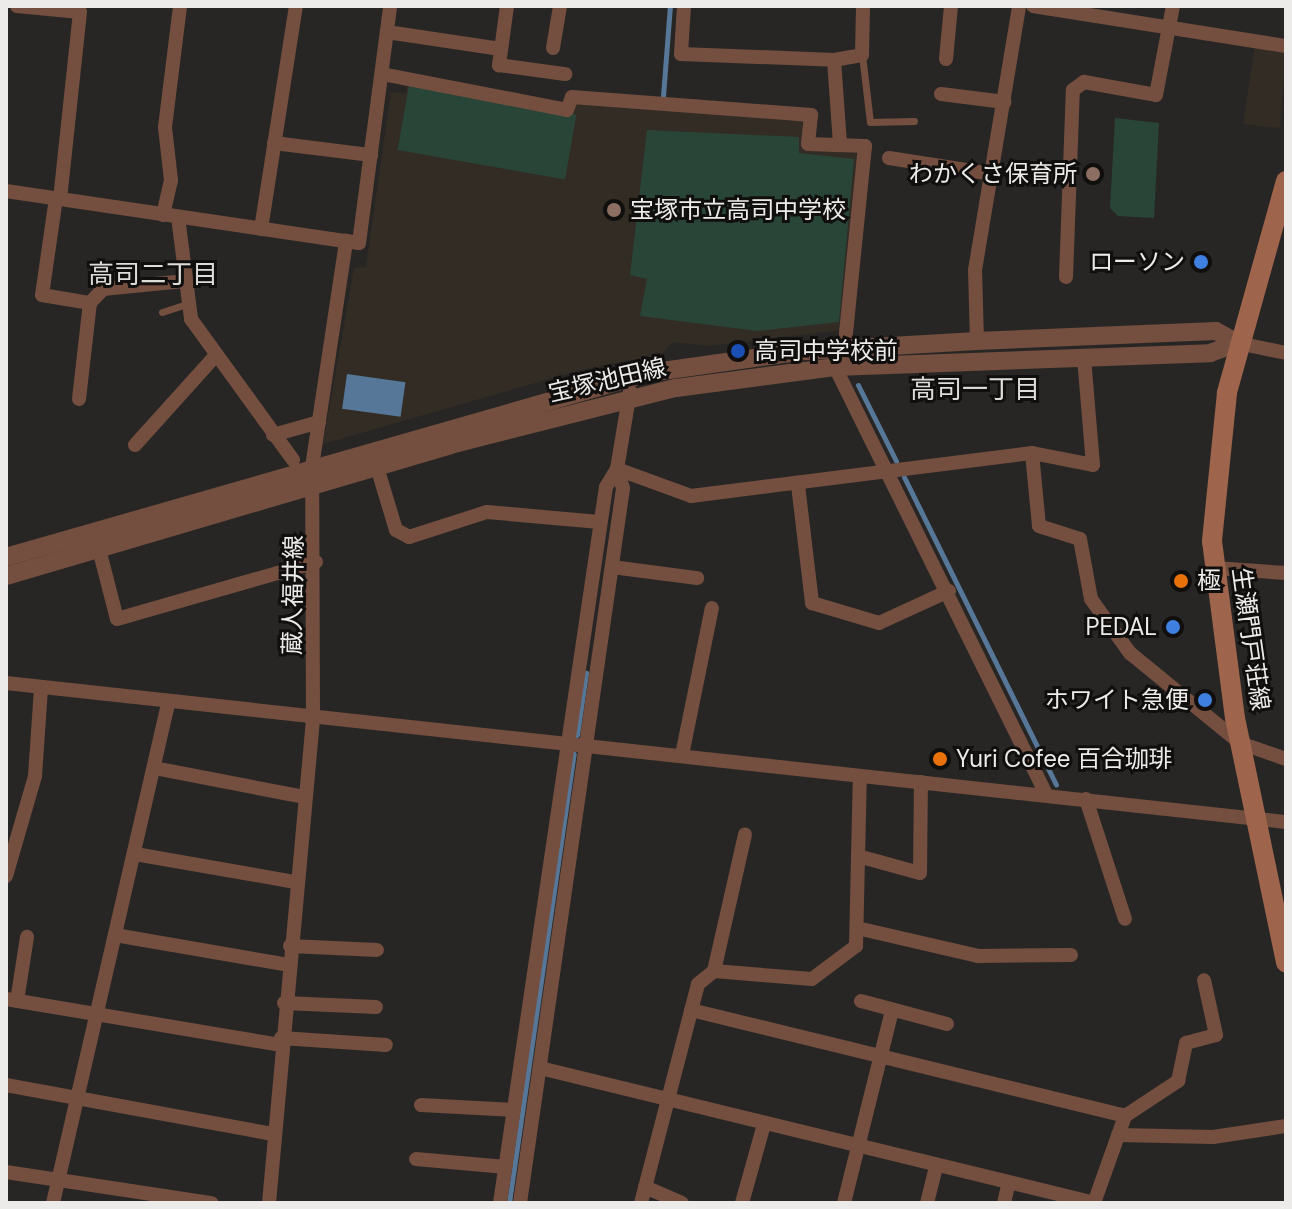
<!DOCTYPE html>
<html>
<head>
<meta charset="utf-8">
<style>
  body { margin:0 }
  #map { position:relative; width:1292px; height:1209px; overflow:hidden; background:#282624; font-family:"DM Sans","Noto Sans JP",sans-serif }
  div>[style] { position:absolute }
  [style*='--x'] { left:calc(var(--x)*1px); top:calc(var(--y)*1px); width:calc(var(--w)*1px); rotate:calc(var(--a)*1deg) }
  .built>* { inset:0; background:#322c25 }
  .green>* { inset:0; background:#294537; transform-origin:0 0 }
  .water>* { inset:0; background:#577798; transform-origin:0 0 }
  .stream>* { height:5px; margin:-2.5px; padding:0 2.5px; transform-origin:2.5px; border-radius:2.5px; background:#577798 }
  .service>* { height:7px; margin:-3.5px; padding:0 3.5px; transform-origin:3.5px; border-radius:3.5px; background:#744f40 }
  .minor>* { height:14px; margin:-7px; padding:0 7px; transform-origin:7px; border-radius:7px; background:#744f40 }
  .tertiary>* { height:18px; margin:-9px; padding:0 9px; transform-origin:9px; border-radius:9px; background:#744f40 }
  .secondary>* { height:20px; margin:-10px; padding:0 10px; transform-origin:10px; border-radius:10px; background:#9f654c }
  .dots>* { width:22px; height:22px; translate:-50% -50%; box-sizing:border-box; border:4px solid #100f0e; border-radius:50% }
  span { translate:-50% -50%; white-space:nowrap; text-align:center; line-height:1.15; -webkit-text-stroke:6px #100f0e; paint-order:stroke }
  .poi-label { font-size:24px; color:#ecebea }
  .right { translate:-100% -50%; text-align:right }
  .left { translate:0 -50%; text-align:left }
  .street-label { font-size:24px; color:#ecebea }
  .neighbourhood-label { font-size:26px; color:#dedcd9 }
  .frame { position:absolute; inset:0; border:8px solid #ecebea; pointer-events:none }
</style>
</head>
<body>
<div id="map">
  <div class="built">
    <div style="clip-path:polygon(1255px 46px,1286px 50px,1280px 128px,1243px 124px)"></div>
    <div style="clip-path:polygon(408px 82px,574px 104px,806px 119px,805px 148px,859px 154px,842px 330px,708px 346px,672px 342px,662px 354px,577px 371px,323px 444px,354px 268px,366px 267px,391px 92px,406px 94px)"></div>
  </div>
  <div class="green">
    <div style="left:409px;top:85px;width:170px;height:66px;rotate:10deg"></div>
    <div style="clip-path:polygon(1115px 118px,1159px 123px,1154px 218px,1118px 216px,1110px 208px)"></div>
    <div style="clip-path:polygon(647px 130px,799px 137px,799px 153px,854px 159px,839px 322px,757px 331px,640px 316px,647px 279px,630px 275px)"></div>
  </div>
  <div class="water">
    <div style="left:347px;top:374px;width:59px;height:35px;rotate:8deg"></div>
  </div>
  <div class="stream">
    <div style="--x:663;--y:96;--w:90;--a:-85.6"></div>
    <div style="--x:858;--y:385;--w:85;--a:63.4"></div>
    <div style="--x:904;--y:477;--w:343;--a:63.7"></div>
    <div style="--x:577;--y:735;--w:63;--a:-81.7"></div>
    <div style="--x:509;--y:1203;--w:454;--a:-81.8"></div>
  </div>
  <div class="service">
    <div style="--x:862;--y:55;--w:67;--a:83.2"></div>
    <div style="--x:870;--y:122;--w:44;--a:-1.3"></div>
    <div style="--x:162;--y:312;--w:26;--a:-18"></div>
  </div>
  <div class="minor">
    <div style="--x:17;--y:6;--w:63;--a:5.4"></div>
    <div style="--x:80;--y:12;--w:188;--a:96.1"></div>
    <div style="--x:507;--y:6;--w:60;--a:97.7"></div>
    <div style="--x:499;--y:65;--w:67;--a:7.8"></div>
    <div style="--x:684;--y:6;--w:48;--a:93.6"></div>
    <div style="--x:681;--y:54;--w:153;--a:2.2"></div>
    <div style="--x:834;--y:60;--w:28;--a:-10"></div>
    <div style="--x:862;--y:55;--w:49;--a:-88.8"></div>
    <div style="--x:1033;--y:6;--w:256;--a:9"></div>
    <div style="--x:387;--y:32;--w:115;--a:8.5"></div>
    <div style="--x:553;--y:48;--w:43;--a:-80.5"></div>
    <div style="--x:946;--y:59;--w:53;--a:-84.6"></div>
    <div style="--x:834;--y:60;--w:83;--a:85.9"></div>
    <div style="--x:382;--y:74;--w:188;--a:11"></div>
    <div style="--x:567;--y:110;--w:14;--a:-69"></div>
    <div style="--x:572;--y:97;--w:240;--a:4.3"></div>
    <div style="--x:811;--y:115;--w:29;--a:96"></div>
    <div style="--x:808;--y:144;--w:57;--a:2"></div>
    <div style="--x:865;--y:146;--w:189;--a:95.8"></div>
    <div style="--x:941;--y:94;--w:64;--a:7.2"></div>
    <div style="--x:274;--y:143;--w:98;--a:7.1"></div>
    <div style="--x:889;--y:158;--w:104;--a:8.8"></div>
    <div style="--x:6;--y:191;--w:344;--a:8.4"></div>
    <div style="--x:56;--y:198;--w:98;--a:98.2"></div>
    <div style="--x:42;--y:295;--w:49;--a:9.5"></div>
    <div style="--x:163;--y:215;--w:36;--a:-77"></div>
    <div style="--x:171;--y:180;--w:53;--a:-96.5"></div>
    <div style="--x:165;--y:127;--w:122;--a:-82.9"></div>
    <div style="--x:178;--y:217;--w:103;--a:82.7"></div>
    <div style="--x:191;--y:319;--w:174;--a:54.1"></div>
    <div style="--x:261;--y:229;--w:226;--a:-81.1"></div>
    <div style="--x:1066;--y:277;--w:187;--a:-87.9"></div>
    <div style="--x:1073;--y:90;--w:14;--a:-36"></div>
    <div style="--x:1084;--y:82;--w:73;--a:10.2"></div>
    <div style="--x:1156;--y:95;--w:91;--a:-79.2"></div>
    <div style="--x:977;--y:341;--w:71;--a:-91.6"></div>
    <div style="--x:975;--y:270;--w:268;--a:-80.5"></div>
    <div style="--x:1238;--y:343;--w:49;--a:11.8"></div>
    <div style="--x:835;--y:367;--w:476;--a:63.7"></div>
    <div style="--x:79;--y:399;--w:97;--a:-83.5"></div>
    <div style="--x:90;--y:303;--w:19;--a:-47"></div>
    <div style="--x:103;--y:289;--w:81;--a:-5.6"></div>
    <div style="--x:273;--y:435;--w:48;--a:-15.8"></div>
    <div style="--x:135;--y:445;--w:120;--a:-48"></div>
    <div style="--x:1032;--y:453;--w:73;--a:84.5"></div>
    <div style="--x:1039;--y:526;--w:43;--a:17.6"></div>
    <div style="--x:1080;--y:539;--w:61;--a:79.6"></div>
    <div style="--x:1091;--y:599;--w:67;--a:54.2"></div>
    <div style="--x:1130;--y:653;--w:142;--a:39.3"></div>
    <div style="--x:1240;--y:743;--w:49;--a:19.2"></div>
    <div style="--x:377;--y:467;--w:66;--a:73.2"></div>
    <div style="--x:396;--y:530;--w:15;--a:28"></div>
    <div style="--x:409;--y:537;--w:82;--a:-17.8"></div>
    <div style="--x:487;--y:512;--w:113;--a:5.1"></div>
    <div style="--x:617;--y:469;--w:79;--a:20"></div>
    <div style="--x:691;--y:496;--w:344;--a:-7.2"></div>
    <div style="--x:1032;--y:453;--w:62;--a:11.1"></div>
    <div style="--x:1093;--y:465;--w:107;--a:-94.8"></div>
    <div style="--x:798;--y:485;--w:119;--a:83.2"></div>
    <div style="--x:812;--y:603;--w:70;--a:16.6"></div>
    <div style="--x:879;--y:623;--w:77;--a:-24.6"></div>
    <div style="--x:99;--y:549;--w:72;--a:75.6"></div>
    <div style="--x:117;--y:619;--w:207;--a:-16"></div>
    <div style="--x:612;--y:567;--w:86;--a:7.4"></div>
    <div style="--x:1214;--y:568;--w:72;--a:4"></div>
    <div style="--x:6;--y:683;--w:1288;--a:6.2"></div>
    <div style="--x:682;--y:755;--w:150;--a:-78.5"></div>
    <div style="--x:154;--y:768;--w:154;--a:10.9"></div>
    <div style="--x:1086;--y:799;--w:126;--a:72"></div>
    <div style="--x:135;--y:854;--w:163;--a:9.9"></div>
    <div style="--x:858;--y:856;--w:64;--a:15.3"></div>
    <div style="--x:920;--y:873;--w:91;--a:-89.4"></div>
    <div style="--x:6;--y:876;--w:104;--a:-73.8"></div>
    <div style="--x:35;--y:776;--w:88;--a:-86.1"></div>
    <div style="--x:857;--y:928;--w:124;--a:13"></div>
    <div style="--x:978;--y:956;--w:93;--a:-0.6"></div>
    <div style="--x:115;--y:935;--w:176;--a:9.8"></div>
    <div style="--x:290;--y:946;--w:87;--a:2.6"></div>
    <div style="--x:714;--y:971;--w:140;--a:-77.2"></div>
    <div style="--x:6;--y:999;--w:278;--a:9.5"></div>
    <div style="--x:17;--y:1001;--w:65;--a:-81.1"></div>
    <div style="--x:861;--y:1001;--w:89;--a:15"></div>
    <div style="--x:284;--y:1003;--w:92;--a:2.5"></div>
    <div style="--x:691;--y:1010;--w:447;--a:13.7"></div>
    <div style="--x:281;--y:1038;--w:105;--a:3.8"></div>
    <div style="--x:540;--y:1068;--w:571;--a:13.67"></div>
    <div style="--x:6;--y:1085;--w:272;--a:10.4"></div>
    <div style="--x:421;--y:1105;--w:93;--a:3.1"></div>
    <div style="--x:1118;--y:1135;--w:95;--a:1.2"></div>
    <div style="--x:1213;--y:1137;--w:74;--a:-8.6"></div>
    <div style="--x:416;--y:1159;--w:90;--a:5.1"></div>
    <div style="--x:6;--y:1172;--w:208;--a:8.6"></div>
    <div style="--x:645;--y:1187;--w:40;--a:23.4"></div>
    <div style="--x:53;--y:1203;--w:512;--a:-77.02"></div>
    <div style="--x:269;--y:1203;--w:490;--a:-84.8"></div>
    <div style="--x:313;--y:715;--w:248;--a:-90.2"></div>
    <div style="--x:312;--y:467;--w:229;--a:-81.4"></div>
    <div style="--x:346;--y:241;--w:13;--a:9"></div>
    <div style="--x:359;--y:243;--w:239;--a:-82.5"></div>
    <div style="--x:500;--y:1203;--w:724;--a:-81.58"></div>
    <div style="--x:606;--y:487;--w:21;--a:-59"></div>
    <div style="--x:617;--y:469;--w:79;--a:-80.5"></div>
    <div style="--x:520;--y:1203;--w:722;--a:-81.8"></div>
    <div style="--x:623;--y:488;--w:20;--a:-108"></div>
    <div style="--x:641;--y:1203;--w:226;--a:-75.4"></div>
    <div style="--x:698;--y:984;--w:21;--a:-39"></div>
    <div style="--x:714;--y:971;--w:98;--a:4.7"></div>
    <div style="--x:812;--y:979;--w:55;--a:-36.9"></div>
    <div style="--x:856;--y:946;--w:170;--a:-88.7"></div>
    <div style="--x:742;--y:1203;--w:82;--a:-74.4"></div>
    <div style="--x:844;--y:1203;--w:199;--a:-76"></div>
    <div style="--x:927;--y:1203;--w:38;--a:-76"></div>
    <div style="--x:1004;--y:1203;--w:18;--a:-77"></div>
    <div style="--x:1094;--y:1203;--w:92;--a:-70.4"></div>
    <div style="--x:1125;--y:1116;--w:64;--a:-33.4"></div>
    <div style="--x:1178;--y:1081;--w:39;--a:-78"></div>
    <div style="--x:1186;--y:1043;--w:31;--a:-15"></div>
    <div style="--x:1216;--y:1035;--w:56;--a:-102.3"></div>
  </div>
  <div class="tertiary">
    <div style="--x:6;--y:557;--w:668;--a:-15.99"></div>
    <div style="--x:648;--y:373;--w:159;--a:-8"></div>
    <div style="--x:805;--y:351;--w:172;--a:-3.3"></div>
    <div style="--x:977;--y:341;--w:239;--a:-2.4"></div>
    <div style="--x:1216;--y:331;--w:25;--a:29"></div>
    <div style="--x:6;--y:576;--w:463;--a:-16.4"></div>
    <div style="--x:450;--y:445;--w:233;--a:-14.2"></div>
    <div style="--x:676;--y:388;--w:160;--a:-7.5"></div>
    <div style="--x:835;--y:367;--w:375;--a:-2.1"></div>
    <div style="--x:1210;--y:353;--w:30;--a:-20"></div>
  </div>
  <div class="secondary">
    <div style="--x:1286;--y:181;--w:220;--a:105.6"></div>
    <div style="--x:1227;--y:393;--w:149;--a:95.8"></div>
    <div style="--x:1212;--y:541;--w:178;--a:82.6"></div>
    <div style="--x:1235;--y:718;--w:250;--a:78.2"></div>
  </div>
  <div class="dots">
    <div style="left:1093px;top:174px;background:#8d6e63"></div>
    <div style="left:614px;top:210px;background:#8d6e63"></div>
    <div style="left:1201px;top:262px;background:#3f7fe0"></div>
    <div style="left:738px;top:351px;background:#1a4fb4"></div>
    <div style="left:1181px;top:581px;background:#e8710a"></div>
    <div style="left:1173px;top:627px;background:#3f7fe0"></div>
    <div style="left:1205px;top:700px;background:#3f7fe0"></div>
    <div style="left:940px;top:759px;background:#e8710a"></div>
  </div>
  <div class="poi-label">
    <span class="right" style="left:1077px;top:174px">わかくさ保育所</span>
    <span class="left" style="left:630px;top:210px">宝塚市立高司中学校</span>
    <span class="right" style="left:1185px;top:262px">ローソン</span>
    <span class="left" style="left:754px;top:351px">高司中学校前</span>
    <span class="left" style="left:1197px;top:581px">極</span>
    <span class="right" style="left:1157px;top:627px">PEDAL</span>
    <span class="right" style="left:1189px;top:700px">ホワイト急便</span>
    <span class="left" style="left:956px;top:759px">Yuri Cofee 百合珈琲</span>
  </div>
  <div class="street-label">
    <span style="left:607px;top:380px;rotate:-13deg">宝塚池田線</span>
    <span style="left:293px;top:595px;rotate:-89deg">蔵人福井線</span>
    <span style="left:1251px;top:639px;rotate:82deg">生瀬門戸荘線</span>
  </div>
  <div class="neighbourhood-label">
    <span style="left:153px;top:275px">高司二丁目</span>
    <span style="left:975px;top:390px">高司一丁目</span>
  </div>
  <div class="frame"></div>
</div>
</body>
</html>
